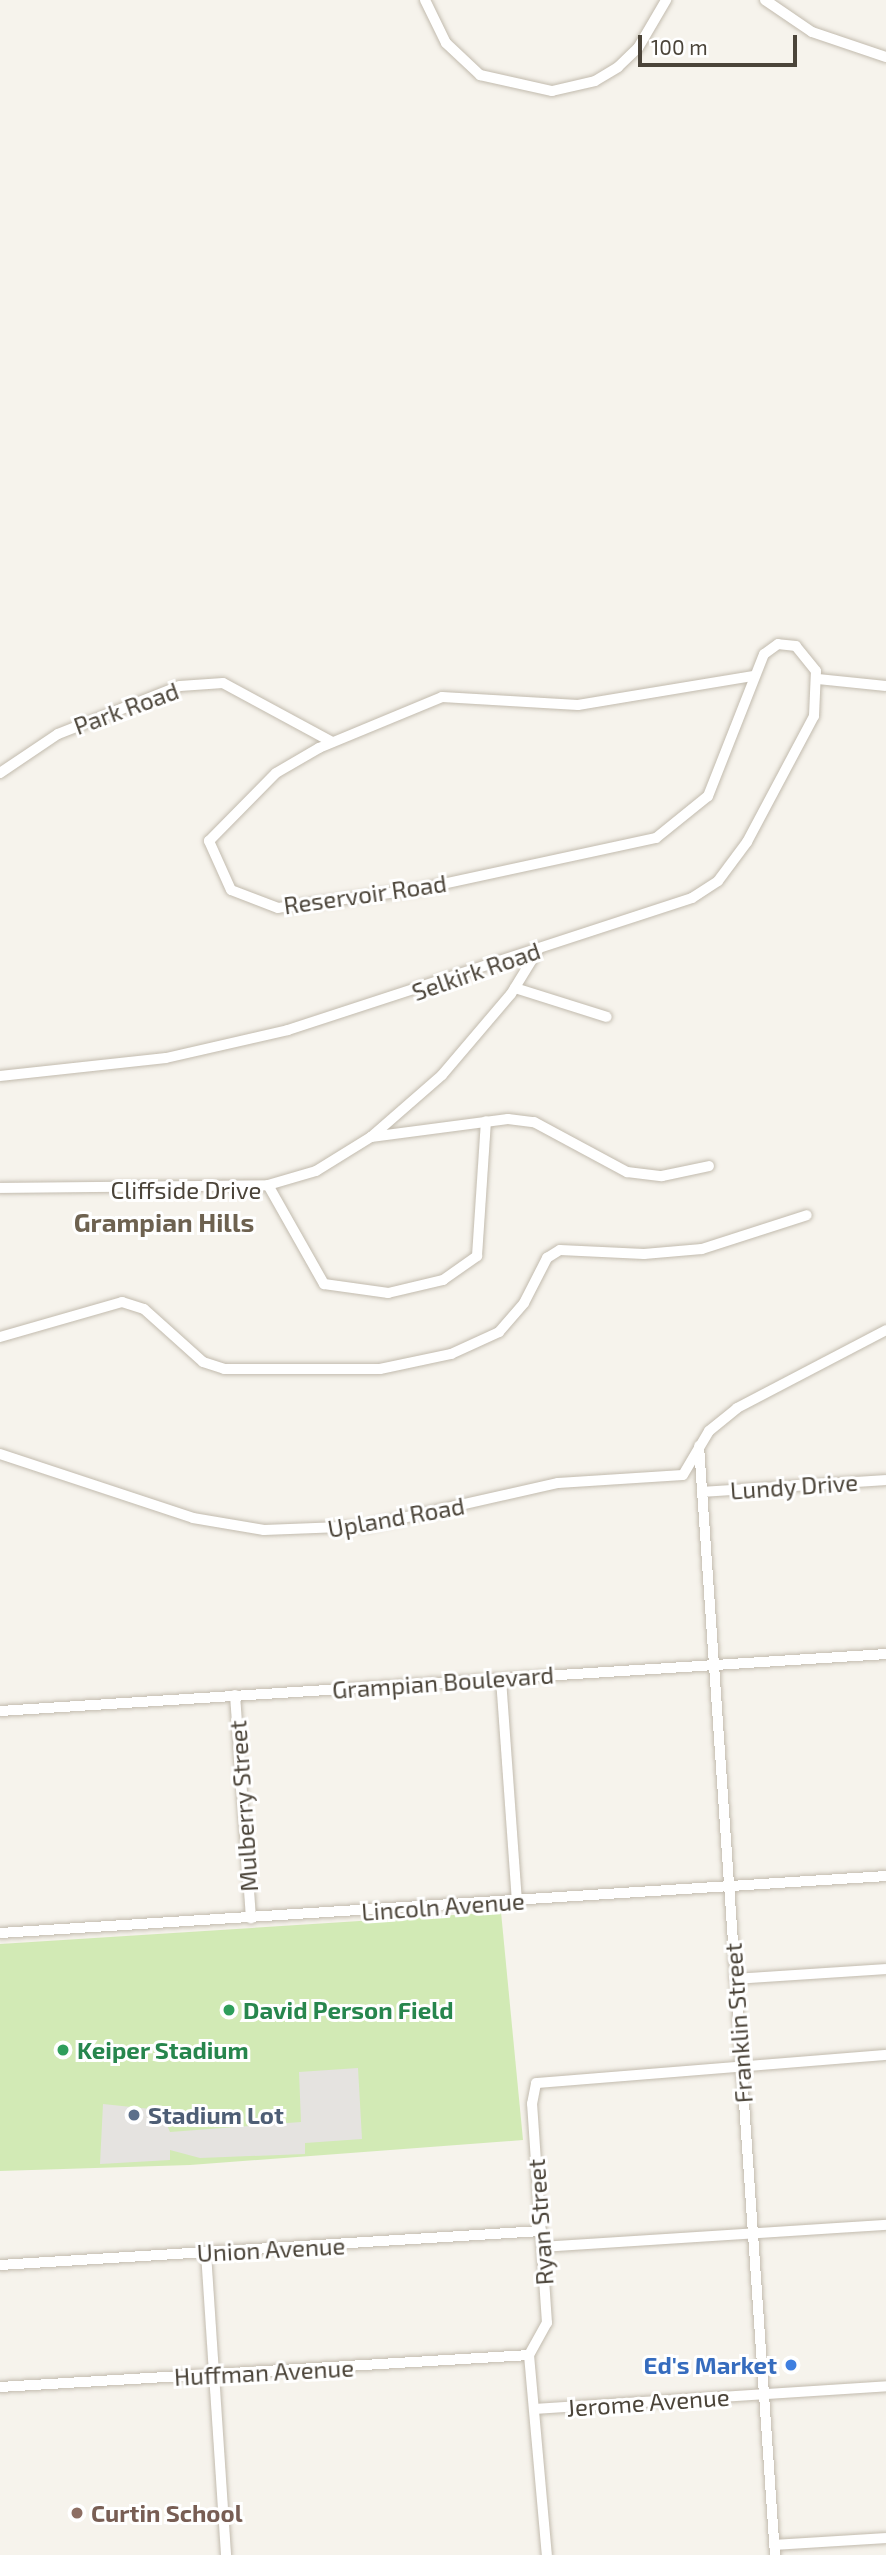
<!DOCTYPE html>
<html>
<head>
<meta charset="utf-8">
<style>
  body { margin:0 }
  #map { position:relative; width:886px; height:2555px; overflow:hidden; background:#f6f3ec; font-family:"Exo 2",sans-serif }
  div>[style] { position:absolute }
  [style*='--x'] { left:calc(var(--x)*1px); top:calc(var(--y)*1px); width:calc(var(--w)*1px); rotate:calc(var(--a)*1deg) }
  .green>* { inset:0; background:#d2eab5 }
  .parking>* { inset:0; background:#e5e3e0 }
  .roads { filter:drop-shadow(0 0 2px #c2bbae) drop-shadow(0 0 2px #c2bbae) }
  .minor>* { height:10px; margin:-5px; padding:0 5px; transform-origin:5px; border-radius:5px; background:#fff }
  .dots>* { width:19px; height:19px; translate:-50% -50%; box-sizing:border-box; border:4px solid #fff; border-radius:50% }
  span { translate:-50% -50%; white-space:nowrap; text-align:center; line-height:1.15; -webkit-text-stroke:6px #fff; paint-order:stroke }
  .street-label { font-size:24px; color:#4b4439 }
  .leisure-label { font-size:24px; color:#27864d; font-weight:700 }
  .left { translate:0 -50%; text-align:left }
  .service-label { font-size:24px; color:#4e5e75; font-weight:700 }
  .shop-label { font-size:24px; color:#366cbe; font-weight:700 }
  .right { translate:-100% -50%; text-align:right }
  .education-label { font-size:24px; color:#785e54; font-weight:700 }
  .neighbourhood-label { font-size:26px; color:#6e6250; font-weight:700 }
  .scale { position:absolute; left:638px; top:35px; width:159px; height:32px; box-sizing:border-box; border:4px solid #4b4439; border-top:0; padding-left:9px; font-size:21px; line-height:24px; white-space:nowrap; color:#4b4439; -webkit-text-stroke:5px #fff; paint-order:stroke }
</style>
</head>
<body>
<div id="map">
  <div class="green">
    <div style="clip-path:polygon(501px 1912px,523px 2140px,190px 2165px,0 2171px,0 1944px)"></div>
  </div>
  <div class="parking">
    <div style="clip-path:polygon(358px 2068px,362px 2139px,305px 2143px,305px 2154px,200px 2158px,170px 2150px,170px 2160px,100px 2164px,103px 2104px,160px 2110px,170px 2132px,301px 2122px,299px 2072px)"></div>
  </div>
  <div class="roads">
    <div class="minor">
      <div style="--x:425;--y:0;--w:48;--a:64"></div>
      <div style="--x:446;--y:43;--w:47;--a:43.3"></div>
      <div style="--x:480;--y:75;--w:74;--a:12.5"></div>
      <div style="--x:552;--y:91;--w:44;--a:-13.1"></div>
      <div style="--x:595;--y:81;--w:27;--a:-31"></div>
      <div style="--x:618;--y:67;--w:28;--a:-44"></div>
      <div style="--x:638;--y:48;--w:56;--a:-59.7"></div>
      <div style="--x:765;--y:0;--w:57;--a:34.2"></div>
      <div style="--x:812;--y:32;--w:78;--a:18.7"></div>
      <div style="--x:818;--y:679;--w:68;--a:5.9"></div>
      <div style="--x:0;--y:773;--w:70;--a:-33.9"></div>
      <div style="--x:58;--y:734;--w:131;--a:-21.5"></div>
      <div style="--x:180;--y:686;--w:43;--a:-4"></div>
      <div style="--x:223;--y:683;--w:124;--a:28.4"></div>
      <div style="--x:515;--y:988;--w:96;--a:17.5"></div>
      <div style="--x:0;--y:1076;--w:167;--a:-6.2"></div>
      <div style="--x:166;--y:1058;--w:125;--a:-12.9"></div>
      <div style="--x:288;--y:1030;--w:425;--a:-18.1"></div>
      <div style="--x:692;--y:898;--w:31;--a:-33"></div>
      <div style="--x:718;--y:881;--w:49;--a:-53.4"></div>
      <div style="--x:747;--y:842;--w:143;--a:-62"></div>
      <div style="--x:814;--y:716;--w:45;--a:-87.5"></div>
      <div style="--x:816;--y:671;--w:32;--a:-129"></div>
      <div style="--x:796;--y:646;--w:18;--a:-174"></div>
      <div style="--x:778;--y:644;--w:17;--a:144"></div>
      <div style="--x:764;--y:654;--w:153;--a:111.5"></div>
      <div style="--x:708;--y:796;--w:67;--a:141.1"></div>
      <div style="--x:656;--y:838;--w:241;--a:167.8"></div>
      <div style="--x:420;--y:889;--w:143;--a:172.4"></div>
      <div style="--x:278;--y:908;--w:50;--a:-159"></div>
      <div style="--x:231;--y:890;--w:54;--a:-114.2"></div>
      <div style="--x:209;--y:841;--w:95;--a:-45.4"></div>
      <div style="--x:276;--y:773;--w:50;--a:-30.2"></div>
      <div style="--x:319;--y:748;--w:133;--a:-22.5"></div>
      <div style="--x:442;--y:697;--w:136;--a:3.4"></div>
      <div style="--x:578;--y:705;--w:178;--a:-9.4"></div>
      <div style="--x:371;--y:1137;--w:94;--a:-41.1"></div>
      <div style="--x:442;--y:1075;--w:106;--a:-49.6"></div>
      <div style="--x:511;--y:994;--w:52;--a:-58.5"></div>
      <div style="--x:268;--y:1185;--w:50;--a:-16.3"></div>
      <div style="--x:316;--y:1171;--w:65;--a:-31.7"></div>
      <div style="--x:371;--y:1137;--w:138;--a:-7.5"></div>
      <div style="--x:508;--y:1119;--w:26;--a:7"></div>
      <div style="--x:534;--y:1122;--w:106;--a:28.3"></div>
      <div style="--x:627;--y:1172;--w:35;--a:7"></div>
      <div style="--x:662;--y:1176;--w:48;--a:-12"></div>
      <div style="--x:0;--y:1188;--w:268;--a:-0.6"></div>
      <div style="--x:268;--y:1185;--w:114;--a:60.5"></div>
      <div style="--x:324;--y:1284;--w:65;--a:8"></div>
      <div style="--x:388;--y:1293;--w:57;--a:-13.3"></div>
      <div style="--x:443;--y:1280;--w:42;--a:-35.2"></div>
      <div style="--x:477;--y:1256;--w:135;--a:-86.2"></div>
      <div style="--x:0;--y:1337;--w:127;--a:-16"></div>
      <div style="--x:122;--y:1302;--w:23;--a:18"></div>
      <div style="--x:144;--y:1309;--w:79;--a:41.9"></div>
      <div style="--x:203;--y:1362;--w:22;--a:18"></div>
      <div style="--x:224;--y:1369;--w:156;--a:0"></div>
      <div style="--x:380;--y:1369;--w:73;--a:-11.9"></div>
      <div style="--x:451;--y:1354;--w:53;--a:-24.6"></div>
      <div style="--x:499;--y:1332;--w:38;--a:-49"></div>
      <div style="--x:524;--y:1303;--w:51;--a:-62.9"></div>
      <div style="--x:547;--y:1258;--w:15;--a:-32"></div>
      <div style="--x:560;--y:1250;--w:84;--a:2.7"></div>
      <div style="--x:644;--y:1254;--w:58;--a:-4.9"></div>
      <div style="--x:702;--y:1249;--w:110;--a:-17.9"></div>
      <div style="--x:699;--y:1446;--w:1112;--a:86.08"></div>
      <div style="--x:0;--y:1454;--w:203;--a:18.3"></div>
      <div style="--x:193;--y:1518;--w:72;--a:9.6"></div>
      <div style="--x:264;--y:1530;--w:103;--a:-2.2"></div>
      <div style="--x:367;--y:1526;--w:196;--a:-12.7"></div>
      <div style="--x:558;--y:1483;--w:125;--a:-3.7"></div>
      <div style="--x:683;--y:1475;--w:51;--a:-59.4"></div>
      <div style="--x:709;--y:1431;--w:36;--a:-39"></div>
      <div style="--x:737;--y:1408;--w:168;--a:-27.6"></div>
      <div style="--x:702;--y:1492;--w:184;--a:-3.7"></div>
      <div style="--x:501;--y:1679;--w:223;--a:85.9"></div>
      <div style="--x:235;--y:1695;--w:224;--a:85.9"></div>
      <div style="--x:0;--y:1711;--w:888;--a:-3.68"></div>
      <div style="--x:0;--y:1933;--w:888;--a:-3.68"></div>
      <div style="--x:735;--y:1979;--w:151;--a:-3.8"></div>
      <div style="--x:542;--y:2247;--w:345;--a:-3.7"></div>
      <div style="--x:206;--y:2253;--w:303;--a:86.2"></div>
      <div style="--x:0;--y:2265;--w:542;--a:-3.6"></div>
      <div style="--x:529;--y:2355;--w:37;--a:-61"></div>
      <div style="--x:547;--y:2323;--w:220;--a:-93.9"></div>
      <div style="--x:532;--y:2104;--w:21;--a:-79"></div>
      <div style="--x:536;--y:2083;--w:351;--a:-4.6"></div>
      <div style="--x:529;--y:2355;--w:201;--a:84.9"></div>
      <div style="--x:0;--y:2387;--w:530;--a:-3.46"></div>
      <div style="--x:535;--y:2409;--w:352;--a:-3.7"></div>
      <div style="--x:774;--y:2545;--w:112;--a:-3.6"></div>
    </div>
  </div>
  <div class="dots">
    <div style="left:229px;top:2010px;background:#2e9e5b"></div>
    <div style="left:63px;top:2050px;background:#2e9e5b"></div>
    <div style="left:134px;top:2115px;background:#5c6f8a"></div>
    <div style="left:791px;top:2365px;background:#3f7fe0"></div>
    <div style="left:77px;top:2513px;background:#8d6e63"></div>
  </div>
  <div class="street-label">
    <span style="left:126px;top:708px;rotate:-20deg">Park Road</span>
    <span style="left:365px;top:894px;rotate:-8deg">Reservoir Road</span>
    <span style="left:476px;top:971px;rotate:-19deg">Selkirk Road</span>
    <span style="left:186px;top:1190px">Cliffside Drive</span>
    <span style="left:794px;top:1486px;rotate:-4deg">Lundy Drive</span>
    <span style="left:396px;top:1517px;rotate:-10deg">Upland Road</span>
    <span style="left:443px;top:1682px;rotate:-4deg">Grampian Boulevard</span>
    <span style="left:243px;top:1806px;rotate:-94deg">Mulberry Street</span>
    <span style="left:443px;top:1906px;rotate:-4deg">Lincoln Avenue</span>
    <span style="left:738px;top:2023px;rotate:-94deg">Franklin Street</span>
    <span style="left:540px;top:2222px;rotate:-94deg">Ryan Street</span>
    <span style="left:271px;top:2249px;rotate:-3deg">Union Avenue</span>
    <span style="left:264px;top:2372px;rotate:-3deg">Huffman Avenue</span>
    <span style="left:648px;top:2402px;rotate:-4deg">Jerome Avenue</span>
  </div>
  <div class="leisure-label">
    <span class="left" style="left:243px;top:2010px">David Person Field</span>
    <span class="left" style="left:77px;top:2050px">Keiper Stadium</span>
  </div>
  <div class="service-label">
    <span class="left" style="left:148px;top:2115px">Stadium Lot</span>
  </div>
  <div class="shop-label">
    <span class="right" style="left:777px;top:2365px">Ed's Market</span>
  </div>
  <div class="education-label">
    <span class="left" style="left:91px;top:2513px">Curtin School</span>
  </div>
  <div class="neighbourhood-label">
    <span style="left:164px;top:1222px">Grampian Hills</span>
  </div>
  <div class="scale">100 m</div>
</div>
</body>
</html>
